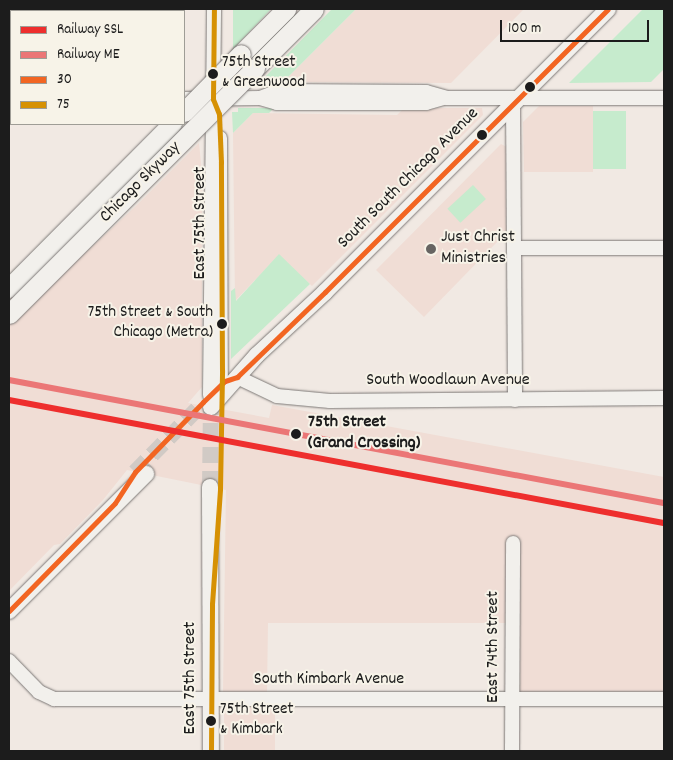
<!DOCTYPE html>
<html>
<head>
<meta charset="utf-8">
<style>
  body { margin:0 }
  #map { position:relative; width:673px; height:760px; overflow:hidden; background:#f1e9e3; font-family:Dekko,sans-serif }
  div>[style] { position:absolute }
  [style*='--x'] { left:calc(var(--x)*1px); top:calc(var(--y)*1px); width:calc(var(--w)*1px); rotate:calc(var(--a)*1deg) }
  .built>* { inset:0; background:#f0ddd5; transform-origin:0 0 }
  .green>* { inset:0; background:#c6ebcd; transform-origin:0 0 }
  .major-tunnel>* { height:16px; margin-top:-8px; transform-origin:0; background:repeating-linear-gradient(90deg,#d1cac5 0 16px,transparent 0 24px) }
  .roads { filter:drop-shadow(0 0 1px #7c7876) drop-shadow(0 0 1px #7c7876) }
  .minor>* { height:14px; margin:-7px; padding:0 7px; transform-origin:7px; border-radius:7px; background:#f2f0ec }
  .major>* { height:16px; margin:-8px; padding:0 8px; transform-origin:8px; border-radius:8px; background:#f2f0ec }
  .highway>* { height:19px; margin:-9.5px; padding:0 9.5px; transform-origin:9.5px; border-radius:9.5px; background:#f2f0ec }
  .bridges { filter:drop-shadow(0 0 1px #7c7876) drop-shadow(0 0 1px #7c7876) }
  .highway-bridge>* { height:19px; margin:-9.5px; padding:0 9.5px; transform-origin:9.5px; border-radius:9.5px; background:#f2f0ec }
  .bus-1>* { height:5px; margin:-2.5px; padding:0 2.5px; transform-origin:2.5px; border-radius:2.5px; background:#f26522 }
  .bus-2>* { height:5px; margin:-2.5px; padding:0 2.5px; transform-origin:2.5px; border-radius:2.5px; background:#d69104 }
  .rail-1>* { height:6px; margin:-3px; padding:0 3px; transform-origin:3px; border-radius:3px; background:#ee2e2d }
  .rail-2>* { height:6px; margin:-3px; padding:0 3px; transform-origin:3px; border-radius:3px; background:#eb7676 }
  .dots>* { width:14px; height:14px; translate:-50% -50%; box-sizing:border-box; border:2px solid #f7f3e8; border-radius:50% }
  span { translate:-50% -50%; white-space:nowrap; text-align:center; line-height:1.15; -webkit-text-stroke:4px #f7f3e8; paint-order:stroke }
  .bus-label { font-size:17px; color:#1c1c1c }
  .left { translate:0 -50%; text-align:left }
  .right { translate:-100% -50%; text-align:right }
  .street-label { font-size:18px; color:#1c1c1c }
  .poi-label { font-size:18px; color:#1c1c1c }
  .stop-label { font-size:18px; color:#1c1c1c; font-weight:700 }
  .frame { position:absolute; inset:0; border:10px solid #1c1c1c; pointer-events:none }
  .legend { position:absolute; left:10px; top:10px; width:175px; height:115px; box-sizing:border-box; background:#f7f3e8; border:1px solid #9f9d96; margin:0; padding:6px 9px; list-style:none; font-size:15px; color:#1c1c1c }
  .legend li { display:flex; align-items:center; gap:10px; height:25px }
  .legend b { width:25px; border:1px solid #9f9d96 }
  .scale { position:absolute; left:500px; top:20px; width:149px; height:22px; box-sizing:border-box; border:2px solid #1c1c1c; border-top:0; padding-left:6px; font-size:15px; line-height:18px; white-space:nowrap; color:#1c1c1c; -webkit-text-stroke:4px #f7f3e8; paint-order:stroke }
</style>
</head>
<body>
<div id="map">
  <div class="built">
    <div style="clip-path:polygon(356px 9px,524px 9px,451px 83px,283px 82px)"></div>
    <div style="clip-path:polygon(539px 106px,593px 106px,593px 172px,524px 172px,523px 122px)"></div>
    <div style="clip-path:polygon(404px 108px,482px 108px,483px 115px,312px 286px,279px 255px,235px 301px,233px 133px,253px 113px,397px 115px)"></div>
    <div style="clip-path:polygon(199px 143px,202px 173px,202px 387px,188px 403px,269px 418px,272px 405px,664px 477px,664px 693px,518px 693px,518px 623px,268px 623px,267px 692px,223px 692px,226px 490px,127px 470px,103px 500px,60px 544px,54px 545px,9px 591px,9px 289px,46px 289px,136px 206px)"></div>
    <div style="clip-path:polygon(501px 144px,507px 147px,506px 240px,498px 241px,424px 317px,376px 270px)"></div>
    <div style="left:224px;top:706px;width:51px;height:45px"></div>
  </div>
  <div class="green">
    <div style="clip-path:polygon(9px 9px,34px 9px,34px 11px,11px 11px,11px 77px,9px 75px)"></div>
    <div style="clip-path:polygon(233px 9px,271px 9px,233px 49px)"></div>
    <div style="clip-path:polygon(332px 9px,356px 9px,283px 82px,267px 82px,264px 78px)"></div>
    <div style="clip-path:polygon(643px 9px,664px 9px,664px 69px,651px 82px,569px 83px)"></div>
    <div style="clip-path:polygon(238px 108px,274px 108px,269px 113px,253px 113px,233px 133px,232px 112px,238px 112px)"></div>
    <div style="left:593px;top:111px;width:33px;height:58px"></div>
    <div style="left:473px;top:185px;width:19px;height:35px;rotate:47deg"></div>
    <div style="clip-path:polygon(279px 254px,310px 284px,231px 359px,231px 291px,235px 288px,236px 301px)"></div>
  </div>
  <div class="major-tunnel">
    <div style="--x:135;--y:472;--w:94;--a:-45.4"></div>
    <div style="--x:210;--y:487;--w:80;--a:-89.3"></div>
  </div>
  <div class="roads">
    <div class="minor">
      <div style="--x:41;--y:11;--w:2;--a:-90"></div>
      <div style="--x:9;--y:98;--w:2;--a:0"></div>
      <div style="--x:260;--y:98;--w:19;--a:-21"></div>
      <div style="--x:278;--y:91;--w:148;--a:0.4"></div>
      <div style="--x:426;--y:92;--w:22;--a:16"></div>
      <div style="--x:447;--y:98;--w:217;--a:0"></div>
      <div style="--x:184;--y:99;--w:76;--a:-0.8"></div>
      <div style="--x:260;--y:98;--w:18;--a:16"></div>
      <div style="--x:277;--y:103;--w:149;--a:0"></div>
      <div style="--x:426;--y:103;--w:19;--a:-16"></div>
      <div style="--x:513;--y:104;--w:296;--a:89.6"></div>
      <div style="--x:220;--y:138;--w:247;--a:89.8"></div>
      <div style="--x:514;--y:248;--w:150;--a:0"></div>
      <div style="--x:237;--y:377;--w:44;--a:25.4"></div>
      <div style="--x:277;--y:396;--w:53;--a:5.4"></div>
      <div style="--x:330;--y:401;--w:334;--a:-0.5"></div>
      <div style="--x:210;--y:395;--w:386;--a:-89.4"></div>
      <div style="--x:9;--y:661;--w:43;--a:45.9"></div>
      <div style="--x:39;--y:692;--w:17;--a:25"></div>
      <div style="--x:54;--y:699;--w:610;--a:0"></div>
      <div style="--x:512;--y:751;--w:208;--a:-89.7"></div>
    </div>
    <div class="major">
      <div style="--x:211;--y:407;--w:69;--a:-48.5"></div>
      <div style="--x:257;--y:355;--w:93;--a:-42.8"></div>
      <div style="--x:325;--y:292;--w:400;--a:-45"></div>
      <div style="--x:210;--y:487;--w:264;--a:89.8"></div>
      <div style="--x:9;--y:611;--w:194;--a:-45"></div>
    </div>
    <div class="highway">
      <div style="--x:241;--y:54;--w:64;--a:-45"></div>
      <div style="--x:255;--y:68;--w:83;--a:-45"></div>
      <div style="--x:9;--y:288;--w:231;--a:-45.2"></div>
    </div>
  </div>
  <div class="bridges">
    <div class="highway-bridge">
      <div style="--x:184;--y:112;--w:81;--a:-45.5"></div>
      <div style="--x:9;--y:314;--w:348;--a:-45"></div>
    </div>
  </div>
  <div class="bus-1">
    <div style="--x:9;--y:611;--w:151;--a:-45.5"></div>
    <div style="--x:115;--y:503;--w:37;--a:-57"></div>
    <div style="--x:135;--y:472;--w:98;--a:-45.8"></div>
    <div style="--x:203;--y:402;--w:30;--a:-44"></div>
    <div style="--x:225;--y:381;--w:13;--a:-18"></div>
    <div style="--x:237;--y:377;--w:122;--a:-44"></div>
    <div style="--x:325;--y:292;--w:400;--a:-45"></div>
  </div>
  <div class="bus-2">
    <div style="--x:211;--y:751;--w:147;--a:-89.6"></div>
    <div style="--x:212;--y:604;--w:115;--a:-86"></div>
    <div style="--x:220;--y:489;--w:119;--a:-89"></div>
    <div style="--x:222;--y:370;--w:208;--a:-90.3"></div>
    <div style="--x:221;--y:162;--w:48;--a:-92.4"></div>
    <div style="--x:219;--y:114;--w:16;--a:-112"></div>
    <div style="--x:213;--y:99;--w:90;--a:-89.4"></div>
  </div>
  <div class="rail-1">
    <div style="--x:9;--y:400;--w:666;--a:10.64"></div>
  </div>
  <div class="rail-2">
    <div style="--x:9;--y:380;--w:666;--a:10.64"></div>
  </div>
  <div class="dots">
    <div style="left:213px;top:74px;background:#1c1c1c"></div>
    <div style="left:530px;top:87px;background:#1c1c1c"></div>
    <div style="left:482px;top:135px;background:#1c1c1c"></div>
    <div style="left:431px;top:249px;background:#676462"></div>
    <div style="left:222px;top:324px;background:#1c1c1c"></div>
    <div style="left:296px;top:434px;background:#1c1c1c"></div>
    <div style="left:211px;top:721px;background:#1c1c1c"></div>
  </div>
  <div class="bus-label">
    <span class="left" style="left:222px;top:74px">75th Street<br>&amp; Greenwood</span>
    <span class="right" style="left:213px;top:324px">75th Street &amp; South<br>Chicago (Metra)</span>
    <span class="left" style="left:220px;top:721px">75th Street<br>&amp; Kimbark</span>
  </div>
  <div class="street-label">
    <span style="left:409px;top:179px;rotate:-45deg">South South Chicago Avenue</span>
    <span style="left:141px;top:183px;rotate:-45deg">Chicago Skyway</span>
    <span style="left:201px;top:223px;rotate:-90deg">East 75th Street</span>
    <span style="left:448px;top:381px">South Woodlawn Avenue</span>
    <span style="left:494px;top:647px;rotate:-90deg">East 74th Street</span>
    <span style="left:191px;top:678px;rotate:-90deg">East 75th Street</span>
    <span style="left:329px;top:680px">South Kimbark Avenue</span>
  </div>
  <div class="poi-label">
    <span class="left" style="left:441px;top:249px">Just Christ<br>Ministries</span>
  </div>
  <div class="stop-label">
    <span class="left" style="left:308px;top:434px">75th Street<br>(Grand Crossing)</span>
  </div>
  <div class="frame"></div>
  <ul class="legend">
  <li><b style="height:6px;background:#ee2e2d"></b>Railway SSL</li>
  <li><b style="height:6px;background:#eb7676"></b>Railway ME</li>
  <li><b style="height:6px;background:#f26522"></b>30</li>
  <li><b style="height:6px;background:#d69104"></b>75</li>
  </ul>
  <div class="scale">100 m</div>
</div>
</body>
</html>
